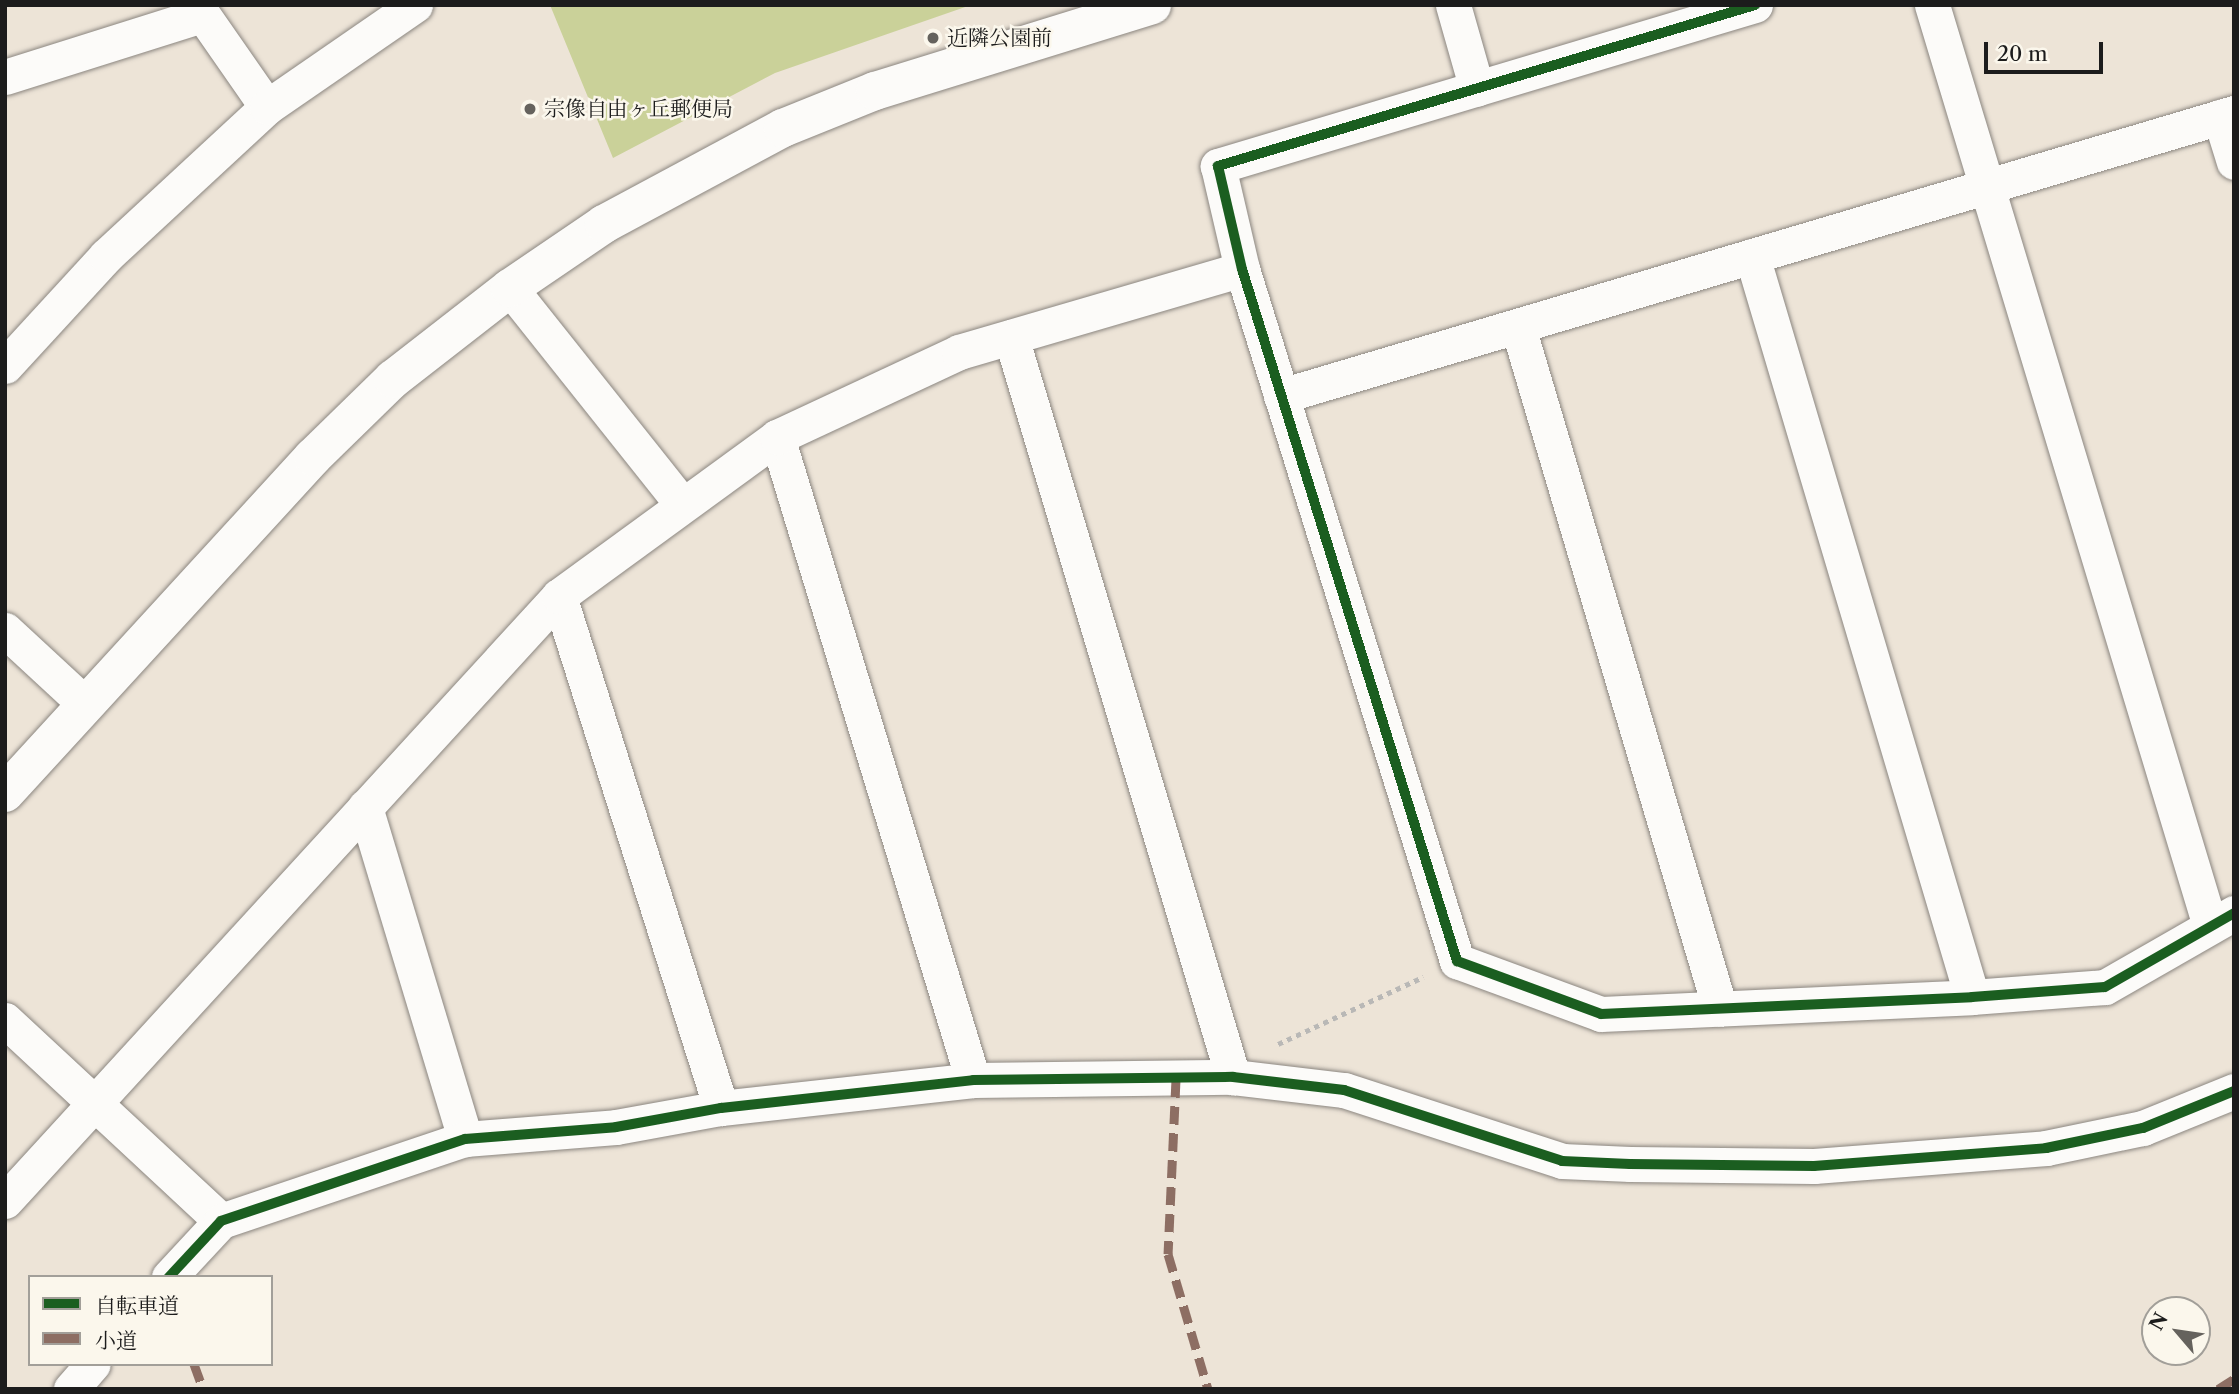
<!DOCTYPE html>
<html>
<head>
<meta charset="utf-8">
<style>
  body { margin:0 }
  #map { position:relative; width:2239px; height:1394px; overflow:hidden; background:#ede4d7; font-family:"Libre Caslon Text","Noto Serif JP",serif }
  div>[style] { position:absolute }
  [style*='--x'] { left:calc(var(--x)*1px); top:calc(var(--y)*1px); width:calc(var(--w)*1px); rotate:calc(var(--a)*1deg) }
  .green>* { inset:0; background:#cad199 }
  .path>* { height:4.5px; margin-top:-2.25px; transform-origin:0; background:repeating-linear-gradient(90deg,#b9b8b6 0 5px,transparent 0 10px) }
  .roads { filter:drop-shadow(0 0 2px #8b8680) drop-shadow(0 0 2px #8b8680) }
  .minor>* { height:35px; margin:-17.5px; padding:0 17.5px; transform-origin:17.5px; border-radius:17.5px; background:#fcfbf9 }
  .tertiary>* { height:38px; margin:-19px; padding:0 19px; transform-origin:19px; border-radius:19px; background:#fcfbf9 }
  .quiet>* { height:9px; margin-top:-4.5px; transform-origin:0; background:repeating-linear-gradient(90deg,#8d6e63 0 18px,transparent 0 27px) }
  .cycleway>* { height:10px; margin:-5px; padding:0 5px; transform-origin:5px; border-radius:5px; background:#1b5e20 }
  .dots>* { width:19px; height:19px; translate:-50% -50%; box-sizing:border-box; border:4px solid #fbf7ec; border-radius:50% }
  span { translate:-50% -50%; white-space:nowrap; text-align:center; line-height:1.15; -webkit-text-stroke:5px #fbf7ec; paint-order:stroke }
  .poi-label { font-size:21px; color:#1c1c1c }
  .left { translate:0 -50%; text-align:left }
  .frame { position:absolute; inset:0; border:7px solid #1c1c1c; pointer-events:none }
  .legend { position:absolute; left:28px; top:1275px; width:245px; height:91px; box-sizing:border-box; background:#fbf7ec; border:2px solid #a29f99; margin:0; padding:9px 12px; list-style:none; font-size:21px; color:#1c1c1c }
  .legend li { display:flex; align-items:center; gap:14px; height:35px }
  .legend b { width:35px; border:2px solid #a29f99 }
  .north { position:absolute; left:2141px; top:1296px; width:70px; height:70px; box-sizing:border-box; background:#fbf7ec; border:2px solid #a29f99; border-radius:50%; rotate:299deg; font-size:19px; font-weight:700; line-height:28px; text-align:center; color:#1c1c1c }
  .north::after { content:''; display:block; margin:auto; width:24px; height:32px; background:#65625d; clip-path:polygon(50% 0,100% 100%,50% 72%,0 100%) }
  .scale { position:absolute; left:1984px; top:42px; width:119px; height:32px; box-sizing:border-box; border:4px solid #1c1c1c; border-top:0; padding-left:9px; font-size:21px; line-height:24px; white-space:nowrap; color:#1c1c1c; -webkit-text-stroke:5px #fbf7ec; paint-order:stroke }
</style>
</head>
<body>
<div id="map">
  <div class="green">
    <div style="clip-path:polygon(550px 5px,971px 5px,775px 73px,613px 158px)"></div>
  </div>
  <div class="path">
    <div style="--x:1278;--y:1044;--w:160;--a:-24.8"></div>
  </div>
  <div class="roads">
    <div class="minor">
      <div style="--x:196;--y:5;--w:124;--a:55.2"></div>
      <div style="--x:1453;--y:5;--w:87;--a:74.1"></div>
      <div style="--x:1755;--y:5;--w:561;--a:163.31"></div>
      <div style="--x:1218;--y:166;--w:106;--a:76.9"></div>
      <div style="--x:1242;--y:269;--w:725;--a:72.74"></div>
      <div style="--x:1457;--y:961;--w:153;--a:20.2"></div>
      <div style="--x:1601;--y:1014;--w:371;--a:-2.6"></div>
      <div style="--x:1972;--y:997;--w:133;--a:-4.3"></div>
      <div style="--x:2105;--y:987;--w:149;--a:-29.8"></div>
      <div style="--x:1932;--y:5;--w:962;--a:73.2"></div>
      <div style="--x:5;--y:77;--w:203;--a:-17.5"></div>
      <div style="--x:2220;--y:117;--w:47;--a:72.7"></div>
      <div style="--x:1752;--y:256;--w:773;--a:73.46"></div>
      <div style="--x:510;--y:288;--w:276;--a:51.5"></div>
      <div style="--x:1518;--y:327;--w:711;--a:73.5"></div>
      <div style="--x:1011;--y:337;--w:773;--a:73.3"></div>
      <div style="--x:5;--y:366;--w:149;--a:-47.4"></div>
      <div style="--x:106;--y:256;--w:219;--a:-42.8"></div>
      <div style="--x:267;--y:107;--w:180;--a:-34.6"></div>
      <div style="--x:1281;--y:396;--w:994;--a:-16.54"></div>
      <div style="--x:777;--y:437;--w:672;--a:73.05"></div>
      <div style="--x:559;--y:596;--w:537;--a:72.44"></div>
      <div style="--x:5;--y:630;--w:109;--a:42.8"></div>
      <div style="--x:365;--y:807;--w:347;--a:73.2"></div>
      <div style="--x:5;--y:1020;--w:295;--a:42.9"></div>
      <div style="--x:5;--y:1201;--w:820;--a:-47.52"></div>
      <div style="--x:559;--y:596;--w:270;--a:-36.1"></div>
      <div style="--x:777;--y:437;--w:201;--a:-25"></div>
      <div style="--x:959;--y:352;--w:295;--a:-16.3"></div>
      <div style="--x:169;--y:1277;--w:76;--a:-47.1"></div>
      <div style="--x:221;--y:1221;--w:257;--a:-18.6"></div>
      <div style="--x:465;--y:1139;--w:151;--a:-4.5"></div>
      <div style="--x:616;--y:1127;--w:107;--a:-10.3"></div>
      <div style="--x:721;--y:1108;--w:254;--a:-6.3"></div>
      <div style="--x:973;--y:1080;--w:260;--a:-0.7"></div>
      <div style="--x:1233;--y:1077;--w:112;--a:6.7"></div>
      <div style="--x:1344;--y:1090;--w:229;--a:18"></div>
      <div style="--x:1562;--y:1161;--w:68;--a:2.5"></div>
      <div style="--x:1630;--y:1164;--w:184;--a:0.6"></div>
      <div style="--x:1814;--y:1166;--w:233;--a:-4.4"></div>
      <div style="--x:2046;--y:1148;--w:99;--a:-11.7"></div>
      <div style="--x:2143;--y:1128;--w:98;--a:-22.1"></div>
      <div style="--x:71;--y:1389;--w:33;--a:-49"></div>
    </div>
    <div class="tertiary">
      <div style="--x:5;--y:793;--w:456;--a:-47.5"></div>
      <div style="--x:313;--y:457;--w:112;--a:-44.3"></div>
      <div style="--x:393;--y:379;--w:148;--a:-37.9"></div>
      <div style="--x:510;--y:288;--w:114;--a:-34.2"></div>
      <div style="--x:604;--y:224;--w:203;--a:-28.2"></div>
      <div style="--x:783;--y:128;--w:99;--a:-21.9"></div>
      <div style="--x:875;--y:91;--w:290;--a:-17.2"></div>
    </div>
  </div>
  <div class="quiet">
    <div style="--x:1176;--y:1079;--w:175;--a:92.6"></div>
    <div style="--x:1168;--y:1254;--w:141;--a:73.5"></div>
    <div style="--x:194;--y:1364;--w:27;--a:70"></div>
    <div style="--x:2218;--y:1389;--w:19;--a:-32"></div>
  </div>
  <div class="cycleway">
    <div style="--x:1755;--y:5;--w:561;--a:163.31"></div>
    <div style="--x:1218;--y:166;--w:106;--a:76.9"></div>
    <div style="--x:1242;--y:269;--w:725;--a:72.74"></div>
    <div style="--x:1457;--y:961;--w:153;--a:20.2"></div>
    <div style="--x:1601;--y:1014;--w:371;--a:-2.6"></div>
    <div style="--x:1972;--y:997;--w:133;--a:-4.3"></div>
    <div style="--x:2105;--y:987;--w:149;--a:-29.8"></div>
    <div style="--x:169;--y:1277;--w:76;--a:-47.1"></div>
    <div style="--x:221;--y:1221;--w:257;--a:-18.6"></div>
    <div style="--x:465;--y:1139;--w:151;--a:-4.5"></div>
    <div style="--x:616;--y:1127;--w:107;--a:-10.3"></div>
    <div style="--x:721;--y:1108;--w:254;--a:-6.3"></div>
    <div style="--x:973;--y:1080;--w:260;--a:-0.7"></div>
    <div style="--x:1233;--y:1077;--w:112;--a:6.7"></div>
    <div style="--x:1344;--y:1090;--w:229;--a:18"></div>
    <div style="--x:1562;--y:1161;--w:68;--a:2.5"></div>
    <div style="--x:1630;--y:1164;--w:184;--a:0.6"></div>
    <div style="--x:1814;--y:1166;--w:233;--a:-4.4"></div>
    <div style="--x:2046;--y:1148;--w:99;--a:-11.7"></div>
    <div style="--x:2143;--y:1128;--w:98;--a:-22.1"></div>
  </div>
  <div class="dots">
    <div style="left:933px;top:38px;background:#65625d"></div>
    <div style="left:530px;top:109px;background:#65625d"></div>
  </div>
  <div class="poi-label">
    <span class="left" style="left:947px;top:38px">近隣公園前</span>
    <span class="left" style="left:544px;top:109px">宗像自由ヶ丘郵便局</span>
  </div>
  <div class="frame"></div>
  <ul class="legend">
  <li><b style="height:9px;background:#1b5e20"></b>自転車道</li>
  <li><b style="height:9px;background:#8d6e63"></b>小道</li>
  </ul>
  <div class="north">N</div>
  <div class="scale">20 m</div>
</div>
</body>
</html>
